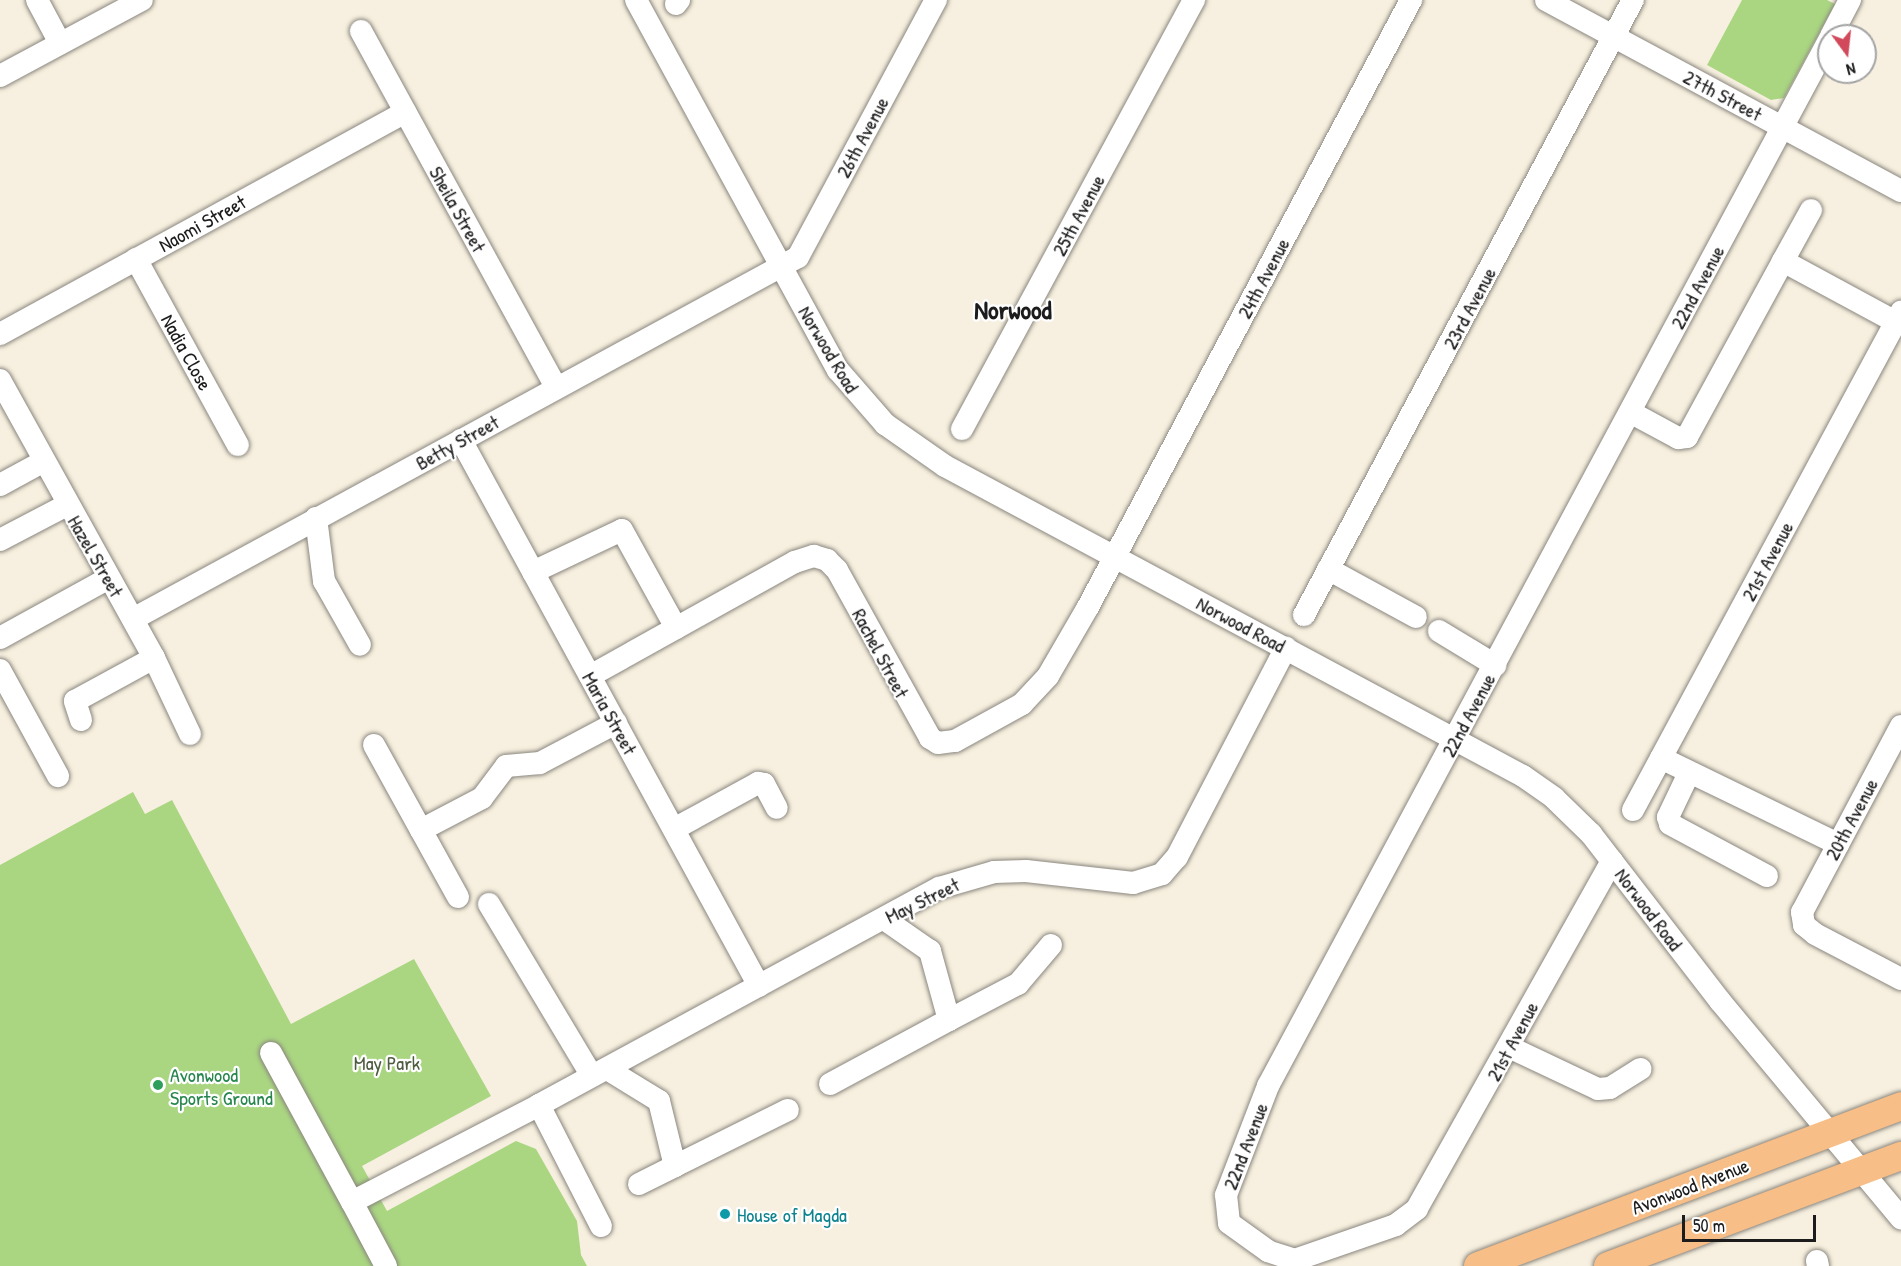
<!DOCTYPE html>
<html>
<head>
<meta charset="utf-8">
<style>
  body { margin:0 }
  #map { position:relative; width:1901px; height:1266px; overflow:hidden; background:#f7f0e0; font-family:"Patrick Hand",sans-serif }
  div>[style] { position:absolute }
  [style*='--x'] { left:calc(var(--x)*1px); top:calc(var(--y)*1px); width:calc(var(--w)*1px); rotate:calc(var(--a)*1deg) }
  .green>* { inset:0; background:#aad682 }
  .roads { filter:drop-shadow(0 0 2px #8a867e) drop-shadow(0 0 2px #8a867e) }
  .minor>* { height:22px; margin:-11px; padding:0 11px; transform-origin:11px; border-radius:11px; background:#fff }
  .major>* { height:28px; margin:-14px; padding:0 14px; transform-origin:14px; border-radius:14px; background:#f7be87 }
  .dots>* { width:16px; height:16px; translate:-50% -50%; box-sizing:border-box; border:3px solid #fff; border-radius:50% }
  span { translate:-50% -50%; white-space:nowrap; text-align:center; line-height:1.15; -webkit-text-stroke:4.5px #fff; paint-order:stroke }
  .street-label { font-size:20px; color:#1c1c1c }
  .park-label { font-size:20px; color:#4e5d40 }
  .leisure-label { font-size:20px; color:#27864d }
  .left { translate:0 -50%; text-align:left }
  .culture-label { font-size:20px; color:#0d838f }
  .district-label { font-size:26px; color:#1c1c1c; font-weight:700 }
  .north { position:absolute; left:1817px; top:24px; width:60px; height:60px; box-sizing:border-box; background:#fff; border:2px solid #a4a4a4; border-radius:50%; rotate:165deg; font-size:16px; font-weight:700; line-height:24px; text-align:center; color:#1c1c1c }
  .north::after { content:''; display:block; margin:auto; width:21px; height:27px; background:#d1495b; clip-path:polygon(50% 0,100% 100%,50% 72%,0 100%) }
  .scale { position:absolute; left:1682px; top:1215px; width:134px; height:27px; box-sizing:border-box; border:3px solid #1c1c1c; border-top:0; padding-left:8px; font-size:18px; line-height:21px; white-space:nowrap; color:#1c1c1c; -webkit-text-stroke:4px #fff; paint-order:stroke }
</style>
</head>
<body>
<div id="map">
  <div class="green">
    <div style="clip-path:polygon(1742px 0,1827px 0,1835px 4px,1784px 98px,1771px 100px,1707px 65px)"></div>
    <div style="clip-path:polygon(133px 792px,145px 814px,172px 800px,291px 1024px,414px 959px,491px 1096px,362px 1166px,387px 1211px,516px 1141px,536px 1149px,577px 1221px,581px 1255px,587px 1266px,0 1266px,0 865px)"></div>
  </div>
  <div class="roads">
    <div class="minor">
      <div style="--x:37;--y:0;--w:49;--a:61.9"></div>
      <div style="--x:636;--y:0;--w:422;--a:61.4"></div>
      <div style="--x:838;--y:370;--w:72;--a:49"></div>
      <div style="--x:885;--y:424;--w:73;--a:35"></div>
      <div style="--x:945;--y:466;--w:656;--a:28.21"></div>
      <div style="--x:1523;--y:776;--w:38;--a:35"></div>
      <div style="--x:1554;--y:798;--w:52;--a:44.2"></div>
      <div style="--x:1591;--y:834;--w:211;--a:52.3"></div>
      <div style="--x:1720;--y:1001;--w:283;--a:50.2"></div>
      <div style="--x:1546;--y:0;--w:403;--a:28.3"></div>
      <div style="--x:676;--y:4;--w:5;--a:-53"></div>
      <div style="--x:361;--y:31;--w:406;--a:61.3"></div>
      <div style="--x:1831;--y:36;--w:41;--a:-62.2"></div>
      <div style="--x:0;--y:76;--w:161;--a:-28.2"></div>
      <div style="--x:136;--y:259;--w:212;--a:61.3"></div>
      <div style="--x:1783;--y:261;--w:58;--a:-61.2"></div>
      <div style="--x:0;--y:334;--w:462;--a:-28.7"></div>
      <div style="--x:0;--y:380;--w:318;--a:61"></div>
      <div style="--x:154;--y:658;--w:84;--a:64.7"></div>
      <div style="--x:1630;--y:412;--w:55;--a:28.4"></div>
      <div style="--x:1678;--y:438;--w:9;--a:-6"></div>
      <div style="--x:1687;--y:437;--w:200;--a:-61.4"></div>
      <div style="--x:1783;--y:261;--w:128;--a:28.4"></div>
      <div style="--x:962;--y:429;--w:488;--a:-61.6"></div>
      <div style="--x:461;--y:440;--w:622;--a:61.37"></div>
      <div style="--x:0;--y:485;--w:50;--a:-28.6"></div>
      <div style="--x:316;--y:518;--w:64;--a:82.8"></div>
      <div style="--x:324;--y:581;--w:73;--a:60.6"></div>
      <div style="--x:0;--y:540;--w:76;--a:-27.6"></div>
      <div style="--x:1328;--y:569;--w:100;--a:28.6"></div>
      <div style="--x:533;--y:572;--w:98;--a:-25.3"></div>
      <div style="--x:622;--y:530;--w:112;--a:61.1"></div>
      <div style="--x:1304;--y:615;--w:697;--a:-61.86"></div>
      <div style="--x:133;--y:619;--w:757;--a:-28.56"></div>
      <div style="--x:798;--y:257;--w:292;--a:-61.8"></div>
      <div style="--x:1439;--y:631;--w:66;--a:31.3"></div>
      <div style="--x:0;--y:638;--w:122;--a:-28.9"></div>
      <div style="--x:0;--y:670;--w:121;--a:61.3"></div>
      <div style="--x:590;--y:676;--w:235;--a:-29.1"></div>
      <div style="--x:795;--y:562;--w:20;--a:-18"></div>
      <div style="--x:814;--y:556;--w:14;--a:17"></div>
      <div style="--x:827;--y:560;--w:14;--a:45"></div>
      <div style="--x:837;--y:570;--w:192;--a:61"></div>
      <div style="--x:930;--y:738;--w:9;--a:32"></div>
      <div style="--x:938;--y:743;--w:17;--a:-7"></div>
      <div style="--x:955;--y:741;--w:77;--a:-28.9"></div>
      <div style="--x:1022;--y:704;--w:38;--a:-47"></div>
      <div style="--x:1048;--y:676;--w:80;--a:-59.9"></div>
      <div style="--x:1088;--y:607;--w:688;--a:-61.98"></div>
      <div style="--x:81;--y:720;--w:20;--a:-108"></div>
      <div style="--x:75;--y:701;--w:90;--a:-28.6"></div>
      <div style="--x:1901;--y:726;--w:211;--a:118"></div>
      <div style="--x:1802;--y:912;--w:13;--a:81"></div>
      <div style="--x:1804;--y:925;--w:14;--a:39"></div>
      <div style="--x:1815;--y:934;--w:97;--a:27.6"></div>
      <div style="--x:374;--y:745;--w:97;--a:61.1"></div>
      <div style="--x:1661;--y:758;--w:197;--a:25.9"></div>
      <div style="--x:1689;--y:773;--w:49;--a:115.5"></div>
      <div style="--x:1668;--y:817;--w:7;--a:74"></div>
      <div style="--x:1670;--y:824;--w:110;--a:28.2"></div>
      <div style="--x:1633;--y:810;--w:566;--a:-61.71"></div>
      <div style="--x:674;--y:829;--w:96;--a:-28.7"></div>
      <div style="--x:758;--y:783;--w:6;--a:9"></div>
      <div style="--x:764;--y:784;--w:27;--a:62"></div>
      <div style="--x:1612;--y:861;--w:399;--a:119.3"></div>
      <div style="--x:1417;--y:1209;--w:26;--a:143"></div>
      <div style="--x:1396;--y:1225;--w:107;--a:160.9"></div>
      <div style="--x:1295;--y:1260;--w:28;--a:-162"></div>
      <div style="--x:1268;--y:1251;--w:48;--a:-144.3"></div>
      <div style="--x:1229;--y:1223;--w:28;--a:-96"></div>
      <div style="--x:1226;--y:1195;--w:117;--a:-68.9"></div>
      <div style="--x:1268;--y:1086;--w:1187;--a:-61.79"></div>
      <div style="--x:458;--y:897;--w:77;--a:-118.9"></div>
      <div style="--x:421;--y:830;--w:69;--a:-27.7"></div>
      <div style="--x:482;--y:798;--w:40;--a:-53"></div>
      <div style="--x:506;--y:766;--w:34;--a:-5"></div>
      <div style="--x:540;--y:763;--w:86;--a:-27.8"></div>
      <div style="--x:489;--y:904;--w:200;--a:59.1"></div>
      <div style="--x:949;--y:1020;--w:78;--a:-27.6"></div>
      <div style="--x:1018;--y:984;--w:51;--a:-49.8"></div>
      <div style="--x:1509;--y:1047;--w:98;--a:25.3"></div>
      <div style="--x:1598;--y:1089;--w:12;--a:-5"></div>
      <div style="--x:1610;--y:1088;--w:36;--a:-32"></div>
      <div style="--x:271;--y:1053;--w:170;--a:61.5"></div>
      <div style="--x:607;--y:1069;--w:61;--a:31.6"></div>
      <div style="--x:659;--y:1101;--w:67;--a:76.2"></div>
      <div style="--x:675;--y:1166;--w:126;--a:-26.4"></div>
      <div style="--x:830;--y:1084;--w:135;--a:-28.3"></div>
      <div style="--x:949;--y:1020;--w:72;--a:-105.4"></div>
      <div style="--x:930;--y:951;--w:56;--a:-145.2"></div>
      <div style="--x:539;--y:1105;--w:136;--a:62.9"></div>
      <div style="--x:639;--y:1184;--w:40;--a:-26.6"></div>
      <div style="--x:1817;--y:1261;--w:5;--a:79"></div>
      <div style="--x:386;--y:1266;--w:72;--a:-118"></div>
      <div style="--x:352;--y:1202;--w:211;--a:-27.4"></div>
      <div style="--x:539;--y:1105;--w:455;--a:-28.5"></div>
      <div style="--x:939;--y:888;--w:57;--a:-16.2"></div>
      <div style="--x:994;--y:872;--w:32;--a:-2"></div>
      <div style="--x:1026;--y:871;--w:108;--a:6.4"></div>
      <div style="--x:1133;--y:883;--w:30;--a:-17"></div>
      <div style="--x:1162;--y:874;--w:23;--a:-49"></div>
      <div style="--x:1177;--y:857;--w:236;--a:-62.5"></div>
    </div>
    <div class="major">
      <div style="--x:1478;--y:1266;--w:452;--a:-20.7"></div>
      <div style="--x:1608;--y:1266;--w:313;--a:-20.6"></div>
    </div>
  </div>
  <div class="dots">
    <div style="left:158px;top:1085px;background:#2e9e5b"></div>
    <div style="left:725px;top:1214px;background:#0f9aa8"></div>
  </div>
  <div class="street-label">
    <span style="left:1723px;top:95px;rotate:28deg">27th Street</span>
    <span style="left:862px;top:137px;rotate:-62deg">26th Avenue</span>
    <span style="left:458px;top:209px;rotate:61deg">Sheila Street</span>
    <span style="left:1078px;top:215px;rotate:-62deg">25th Avenue</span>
    <span style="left:202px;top:223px;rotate:-29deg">Naomi Street</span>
    <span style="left:1263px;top:278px;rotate:-62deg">24th Avenue</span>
    <span style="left:1697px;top:287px;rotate:-62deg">22nd Avenue</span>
    <span style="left:1469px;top:308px;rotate:-62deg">23rd Avenue</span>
    <span style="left:829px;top:349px;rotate:59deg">Norwood Road</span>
    <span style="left:187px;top:352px;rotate:61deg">Nadia Close</span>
    <span style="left:457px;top:442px;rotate:-29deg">Betty Street</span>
    <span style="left:96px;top:556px;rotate:60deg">Hazel Street</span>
    <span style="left:1767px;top:561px;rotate:-62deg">21st Avenue</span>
    <span style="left:1241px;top:624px;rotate:28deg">Norwood Road</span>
    <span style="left:881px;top:653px;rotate:62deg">Rachel Street</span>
    <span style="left:610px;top:713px;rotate:61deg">Maria Street</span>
    <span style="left:1468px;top:715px;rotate:-62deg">22nd Avenue</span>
    <span style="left:1851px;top:819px;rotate:-62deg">20th Avenue</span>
    <span style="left:922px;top:900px;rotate:-26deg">May Street</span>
    <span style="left:1649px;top:909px;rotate:53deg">Norwood Road</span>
    <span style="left:1512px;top:1041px;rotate:-62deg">21st Avenue</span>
    <span style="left:1245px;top:1146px;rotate:-69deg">22nd Avenue</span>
    <span style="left:1690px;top:1186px;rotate:-21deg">Avonwood Avenue</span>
  </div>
  <div class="park-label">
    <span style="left:387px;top:1062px">May Park</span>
  </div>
  <div class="leisure-label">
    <span class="left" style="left:170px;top:1086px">Avonwood<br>Sports Ground</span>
  </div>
  <div class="culture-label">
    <span class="left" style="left:737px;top:1214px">House of Magda</span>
  </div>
  <div class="district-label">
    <span style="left:1013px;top:310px">Norwood</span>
  </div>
  <div class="north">N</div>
  <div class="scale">50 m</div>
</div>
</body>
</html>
